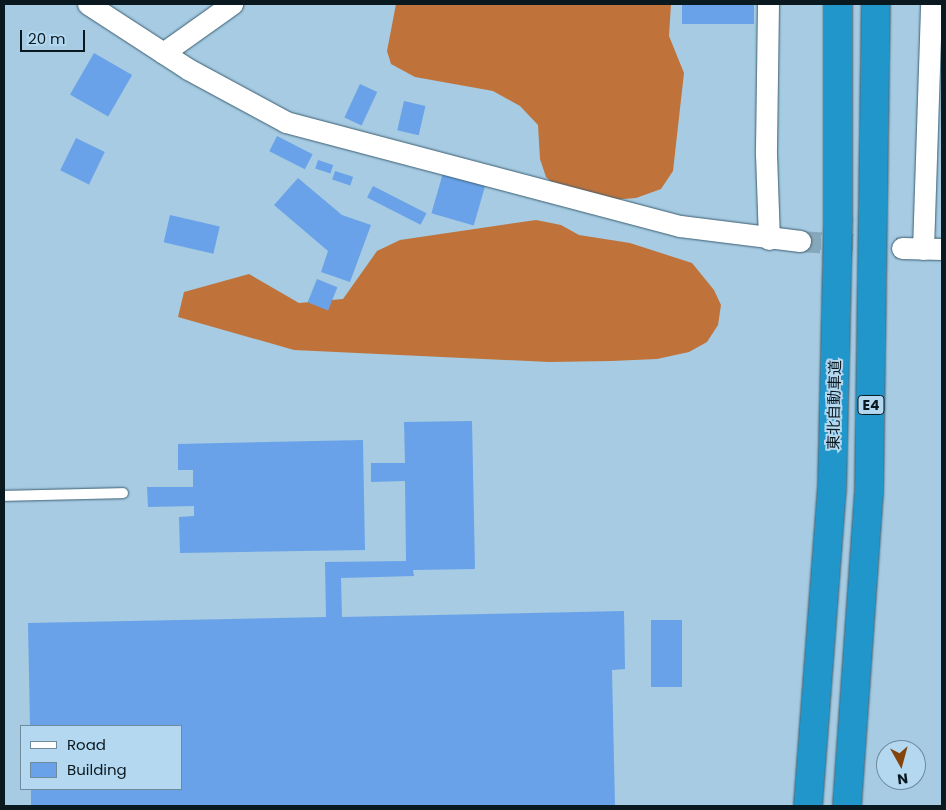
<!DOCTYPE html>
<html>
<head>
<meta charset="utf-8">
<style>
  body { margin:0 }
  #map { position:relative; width:946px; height:810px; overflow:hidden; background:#a6cbe2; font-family:Poppins,"Noto Sans JP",sans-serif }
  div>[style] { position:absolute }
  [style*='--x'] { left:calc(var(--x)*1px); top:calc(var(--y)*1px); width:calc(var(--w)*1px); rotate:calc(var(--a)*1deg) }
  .forest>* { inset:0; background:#bf733b }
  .building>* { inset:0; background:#69a2e8; transform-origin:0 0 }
  .minor-tunnel>* { height:21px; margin-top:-10.5px; transform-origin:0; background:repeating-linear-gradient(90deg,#87a7bb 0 21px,transparent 0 32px) }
  .roads { filter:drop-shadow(0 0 1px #3b5d70) drop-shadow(0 0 1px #3b5d70) }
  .service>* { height:10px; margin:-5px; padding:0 5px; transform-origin:5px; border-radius:5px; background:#fff }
  .minor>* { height:21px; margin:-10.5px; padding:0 10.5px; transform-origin:10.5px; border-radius:10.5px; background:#fff }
  .motorway>* { height:28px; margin:-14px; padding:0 14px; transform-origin:14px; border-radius:14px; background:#2196cb }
  span { translate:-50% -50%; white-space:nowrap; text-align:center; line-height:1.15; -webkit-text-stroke:4px #b3d8ef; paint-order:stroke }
  .shield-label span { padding:1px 4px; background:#b3d8ef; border:1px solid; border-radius:4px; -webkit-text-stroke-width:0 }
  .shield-label { font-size:14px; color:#0a1820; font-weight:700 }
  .street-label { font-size:15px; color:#0a1820 }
  .frame { position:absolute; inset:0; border:5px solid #0a1820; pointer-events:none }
  .legend { position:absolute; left:20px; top:725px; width:162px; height:65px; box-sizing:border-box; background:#b3d8ef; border:1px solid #6f8b9c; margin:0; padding:6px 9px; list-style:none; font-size:15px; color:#0a1820 }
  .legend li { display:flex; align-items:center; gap:10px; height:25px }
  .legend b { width:25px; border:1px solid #6f8b9c }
  .north { position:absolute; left:876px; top:740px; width:50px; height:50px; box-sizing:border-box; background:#b3d8ef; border:1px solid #6f8b9c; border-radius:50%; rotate:173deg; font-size:14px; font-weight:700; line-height:20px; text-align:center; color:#0a1820 }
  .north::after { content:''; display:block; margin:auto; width:18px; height:22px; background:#84440c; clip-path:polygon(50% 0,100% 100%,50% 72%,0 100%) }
  .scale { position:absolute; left:20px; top:30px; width:65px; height:22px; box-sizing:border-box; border:2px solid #0a1820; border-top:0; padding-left:6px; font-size:15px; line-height:18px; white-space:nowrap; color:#0a1820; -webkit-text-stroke:4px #b3d8ef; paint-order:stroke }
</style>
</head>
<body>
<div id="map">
  <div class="forest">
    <div style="clip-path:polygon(396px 4px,671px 4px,669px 36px,684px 73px,673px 171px,661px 189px,636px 198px,610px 200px,555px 185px,546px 177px,540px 159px,538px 125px,520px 106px,493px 91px,415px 77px,391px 64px,387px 51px)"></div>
    <div style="clip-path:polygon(536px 220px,561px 225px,579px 235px,630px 243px,692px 263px,714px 290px,721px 305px,718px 325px,707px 342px,689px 352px,657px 359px,611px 361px,549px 362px,294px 350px,178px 317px,184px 292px,249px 274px,299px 303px,343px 299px,377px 251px,400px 240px)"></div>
  </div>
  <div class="building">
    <div style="left:682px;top:4px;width:72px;height:20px"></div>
    <div style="left:94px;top:53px;width:44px;height:48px;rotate:30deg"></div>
    <div style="left:360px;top:84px;width:19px;height:37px;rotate:25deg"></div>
    <div style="left:404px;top:101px;width:22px;height:30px;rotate:13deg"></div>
    <div style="left:277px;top:136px;width:40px;height:17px;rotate:27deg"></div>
    <div style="left:76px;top:138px;width:32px;height:36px;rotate:26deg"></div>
    <div style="left:318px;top:160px;width:16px;height:9px;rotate:18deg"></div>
    <div style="left:335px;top:171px;width:19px;height:9px;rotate:18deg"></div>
    <div style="left:443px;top:173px;width:44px;height:42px;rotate:16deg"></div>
    <div style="clip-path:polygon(298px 178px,342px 215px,371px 225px,350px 282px,321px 272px,328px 251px,274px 205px)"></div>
    <div style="left:373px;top:186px;width:60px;height:13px;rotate:27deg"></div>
    <div style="left:170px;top:215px;width:51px;height:28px;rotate:13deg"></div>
    <div style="left:317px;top:279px;width:22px;height:25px;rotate:22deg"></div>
    <div style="clip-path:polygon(472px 421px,475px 569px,413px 570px,414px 576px,341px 578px,342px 617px,624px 611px,625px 669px,612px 670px,615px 806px,31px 806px,31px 789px,181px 789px,181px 726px,30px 726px,28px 623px,326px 617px,325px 562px,406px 561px,405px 481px,371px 482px,371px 463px,405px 463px,404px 422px)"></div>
    <div style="clip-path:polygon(363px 440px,365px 550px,180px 553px,179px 517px,194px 516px,194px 506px,148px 507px,147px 487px,193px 487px,193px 470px,178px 470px,178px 444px)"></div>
    <div style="left:651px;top:620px;width:31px;height:67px"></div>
  </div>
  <div class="minor-tunnel">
    <div style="--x:800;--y:241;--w:102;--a:3.9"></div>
  </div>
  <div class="roads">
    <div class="service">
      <div style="--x:4;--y:496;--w:119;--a:-1.4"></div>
    </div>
    <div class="minor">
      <div style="--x:88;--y:4;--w:119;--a:33"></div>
      <div style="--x:188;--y:69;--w:111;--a:28.4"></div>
      <div style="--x:286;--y:122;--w:407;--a:14.8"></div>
      <div style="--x:680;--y:226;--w:121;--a:7.1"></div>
      <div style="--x:768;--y:4;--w:150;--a:90.8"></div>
      <div style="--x:766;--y:154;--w:85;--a:88"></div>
      <div style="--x:163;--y:53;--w:85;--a:-35.4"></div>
      <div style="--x:902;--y:248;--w:40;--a:1.4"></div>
      <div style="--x:923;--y:249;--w:245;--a:-88.1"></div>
    </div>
    <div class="motorway">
      <div style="--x:808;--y:806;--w:318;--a:-85.7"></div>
      <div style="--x:832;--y:489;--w:270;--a:-88.7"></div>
      <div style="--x:838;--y:219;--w:215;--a:-90"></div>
      <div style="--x:847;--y:806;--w:315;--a:-86"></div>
      <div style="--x:869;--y:492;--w:488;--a:-89.2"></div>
    </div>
  </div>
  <div class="shield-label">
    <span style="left:871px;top:405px">E4</span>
  </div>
  <div class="street-label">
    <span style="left:834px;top:405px;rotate:-89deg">東北自動車道</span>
  </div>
  <div class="frame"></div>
  <ul class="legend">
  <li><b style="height:6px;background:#fff"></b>Road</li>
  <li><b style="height:14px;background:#69a2e8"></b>Building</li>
  </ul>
  <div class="north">N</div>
  <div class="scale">20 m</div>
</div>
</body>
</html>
